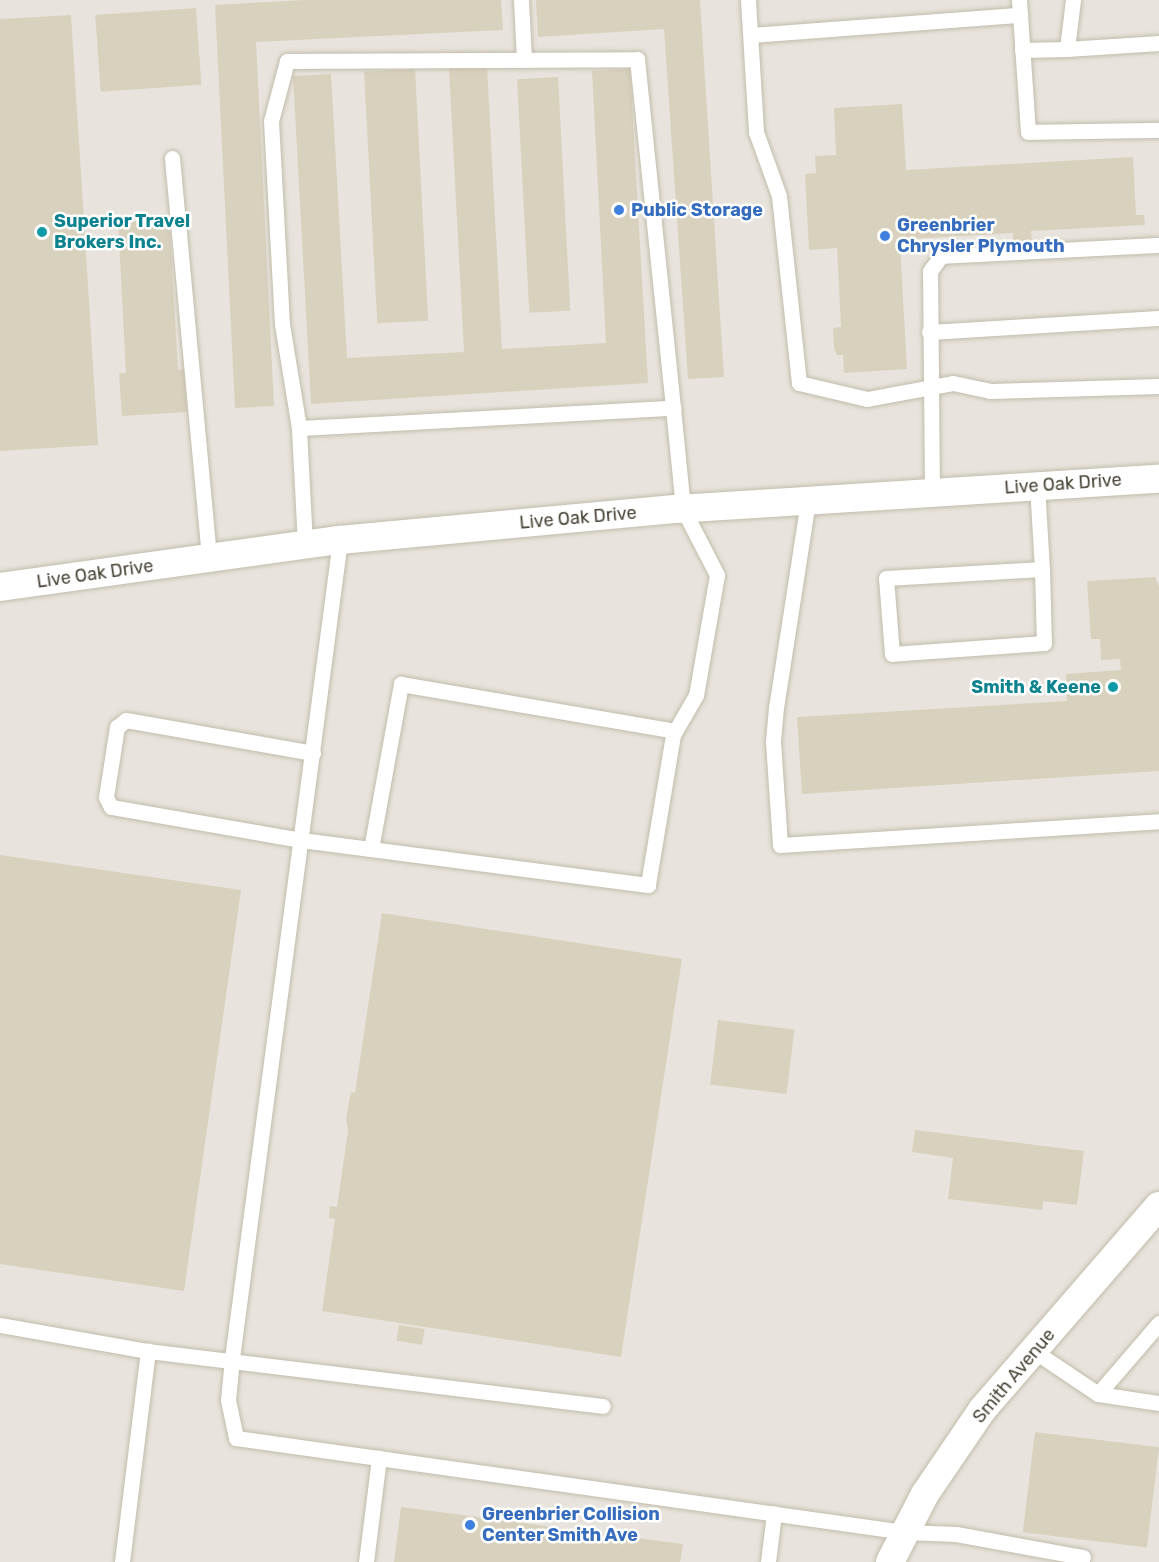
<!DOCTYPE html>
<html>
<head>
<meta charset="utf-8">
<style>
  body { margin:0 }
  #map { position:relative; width:1159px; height:1562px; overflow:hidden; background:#f5f3e9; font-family:Rubik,sans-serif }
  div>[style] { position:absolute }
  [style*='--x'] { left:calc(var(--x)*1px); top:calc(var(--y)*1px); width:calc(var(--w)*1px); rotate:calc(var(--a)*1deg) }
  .industrial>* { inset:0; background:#e8e4dd; transform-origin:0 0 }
  .building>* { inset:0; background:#d8d1bd; transform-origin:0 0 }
  .roads { filter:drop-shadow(0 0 2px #c2bcaa) drop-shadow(0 0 2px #c2bcaa) }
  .lane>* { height:15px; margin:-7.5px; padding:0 7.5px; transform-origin:7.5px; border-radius:7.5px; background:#fff }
  .street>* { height:28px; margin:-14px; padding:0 14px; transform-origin:14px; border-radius:14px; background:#fff }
  .dots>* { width:16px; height:16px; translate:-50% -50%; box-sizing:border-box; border:3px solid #fff; border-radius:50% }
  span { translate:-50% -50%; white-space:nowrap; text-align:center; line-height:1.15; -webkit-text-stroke:5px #fff; paint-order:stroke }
  .shop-label { font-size:18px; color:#366cbe; font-weight:700 }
  .left { translate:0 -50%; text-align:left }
  .culture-label { font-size:18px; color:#0d838f; font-weight:700 }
  .right { translate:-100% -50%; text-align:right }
  .street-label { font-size:18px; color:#4a4436 }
</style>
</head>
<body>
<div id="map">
  <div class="industrial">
    <div style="left:0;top:0;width:1159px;height:1562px"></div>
  </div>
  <div class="building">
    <div style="clip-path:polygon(304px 0,501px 0,503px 30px,256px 42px,274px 406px,235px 408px,215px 5px)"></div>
    <div style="clip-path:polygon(536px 0,700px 0,724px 377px,688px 379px,664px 29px,538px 37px)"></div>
    <div style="left:196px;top:8px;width:77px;height:101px;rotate:86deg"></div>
    <div style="clip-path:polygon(71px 15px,98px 445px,0 451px,0 19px)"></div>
    <div style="clip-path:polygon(487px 66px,502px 349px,606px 343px,592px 71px,630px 69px,648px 383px,311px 404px,293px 76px,331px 74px,347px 358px,464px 352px,449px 68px)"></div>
    <div style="left:415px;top:69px;width:252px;height:51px;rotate:87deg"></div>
    <div style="left:558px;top:77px;width:234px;height:41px;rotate:87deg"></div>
    <div style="clip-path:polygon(902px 104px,906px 170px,1133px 157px,1136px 215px,1144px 215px,1145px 225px,1031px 231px,1032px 242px,1013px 243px,1013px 233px,910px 239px,910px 244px,900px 245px,907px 369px,844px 373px,843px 355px,837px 355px,834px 348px,833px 328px,841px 327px,837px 248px,809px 250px,805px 174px,816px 173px,815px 156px,836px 155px,834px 108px)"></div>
    <div style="clip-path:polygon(169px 219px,178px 370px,184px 369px,187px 412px,122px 416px,119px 373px,126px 373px,118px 222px)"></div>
    <div style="clip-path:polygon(1155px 577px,1159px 586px,1159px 771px,802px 794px,797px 717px,1067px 701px,1066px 674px,1121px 670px,1120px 659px,1101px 660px,1100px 639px,1091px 639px,1087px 581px)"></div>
    <div style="clip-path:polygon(0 855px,241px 890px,184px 1291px,0 1264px)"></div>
    <div style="clip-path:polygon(382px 913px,682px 959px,621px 1357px,322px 1311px,335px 1219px,329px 1218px,330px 1206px,337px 1207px,348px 1131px,346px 1118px,351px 1092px,355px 1093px)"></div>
    <div style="left:718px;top:1020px;width:77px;height:65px;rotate:7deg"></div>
    <div style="clip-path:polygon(915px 1130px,1084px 1151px,1077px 1205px,1043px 1201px,1042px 1210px,948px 1199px,953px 1158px,912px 1152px)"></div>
    <div style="left:399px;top:1325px;width:26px;height:16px;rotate:9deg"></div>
    <div style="left:1035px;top:1432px;width:125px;height:101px;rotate:7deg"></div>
    <div style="clip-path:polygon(401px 1507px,683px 1544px,680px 1562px,394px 1562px)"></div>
  </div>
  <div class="roads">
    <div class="lane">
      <div style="--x:521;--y:0;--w:60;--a:87.1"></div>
      <div style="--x:748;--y:0;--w:132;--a:86.5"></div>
      <div style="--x:756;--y:132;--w:68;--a:70.2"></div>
      <div style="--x:779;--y:196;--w:188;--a:83.9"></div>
      <div style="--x:799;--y:383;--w:70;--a:13.2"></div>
      <div style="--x:867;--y:399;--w:87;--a:-10.5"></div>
      <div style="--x:953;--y:383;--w:38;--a:12"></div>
      <div style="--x:990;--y:391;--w:169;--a:-1.7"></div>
      <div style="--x:1019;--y:0;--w:132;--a:86.1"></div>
      <div style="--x:1028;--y:132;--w:131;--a:-0.9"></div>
      <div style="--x:1073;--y:0;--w:49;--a:97"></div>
      <div style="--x:1067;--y:49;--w:92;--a:-3.7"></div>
      <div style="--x:751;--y:35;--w:270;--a:-4.3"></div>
      <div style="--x:1022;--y:50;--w:45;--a:-1.3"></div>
      <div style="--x:172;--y:158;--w:402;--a:84.7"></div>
      <div style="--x:929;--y:332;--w:230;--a:-3.5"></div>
      <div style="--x:299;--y:428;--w:105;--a:-99.3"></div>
      <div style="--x:282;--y:324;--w:203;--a:-93.1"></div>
      <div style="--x:271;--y:121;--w:62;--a:-75.1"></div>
      <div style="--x:287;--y:61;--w:350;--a:-0.3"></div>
      <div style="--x:637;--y:59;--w:351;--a:84.1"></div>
      <div style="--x:1037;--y:485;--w:84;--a:86.6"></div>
      <div style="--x:1042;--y:569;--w:74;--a:88.5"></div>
      <div style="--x:1044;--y:643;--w:152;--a:175.9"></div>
      <div style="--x:892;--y:654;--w:76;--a:-94.5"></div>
      <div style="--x:886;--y:578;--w:156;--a:-3.3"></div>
      <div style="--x:932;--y:494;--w:223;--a:-90.5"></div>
      <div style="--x:930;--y:271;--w:19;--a:-54"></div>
      <div style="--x:941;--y:256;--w:218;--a:-2.9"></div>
      <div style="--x:808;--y:501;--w:208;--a:98.8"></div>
      <div style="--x:776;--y:707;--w:35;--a:95"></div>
      <div style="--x:773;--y:742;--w:103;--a:86.1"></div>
      <div style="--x:780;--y:845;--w:380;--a:-3.6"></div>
      <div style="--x:340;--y:540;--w:825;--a:97.52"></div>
      <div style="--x:232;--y:1358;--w:42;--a:95.4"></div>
      <div style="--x:228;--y:1400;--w:39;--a:78"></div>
      <div style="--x:236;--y:1438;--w:676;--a:8"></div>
      <div style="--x:905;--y:1532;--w:51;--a:2.2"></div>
      <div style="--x:956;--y:1534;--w:129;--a:10.3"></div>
      <div style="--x:305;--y:544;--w:116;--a:-93"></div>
      <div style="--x:299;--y:428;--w:375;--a:-3.1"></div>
      <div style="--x:673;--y:408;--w:101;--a:84.3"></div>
      <div style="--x:683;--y:509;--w:74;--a:62.7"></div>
      <div style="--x:717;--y:575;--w:122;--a:99.9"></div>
      <div style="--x:696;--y:695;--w:46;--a:119.9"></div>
      <div style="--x:673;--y:735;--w:152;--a:99.5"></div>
      <div style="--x:648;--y:885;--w:350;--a:-172.6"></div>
      <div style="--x:301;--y:840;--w:193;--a:-170.1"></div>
      <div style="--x:111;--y:807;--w:11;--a:-117"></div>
      <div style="--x:106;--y:797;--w:71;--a:-81.1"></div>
      <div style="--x:117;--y:727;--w:11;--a:-38"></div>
      <div style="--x:126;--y:720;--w:190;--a:10"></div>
      <div style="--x:371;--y:849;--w:168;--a:-79.7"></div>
      <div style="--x:401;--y:684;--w:278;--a:9.7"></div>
      <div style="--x:0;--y:1325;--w:150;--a:10"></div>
      <div style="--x:148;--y:1351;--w:458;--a:6.9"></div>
      <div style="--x:1034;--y:1351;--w:77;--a:33.9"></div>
      <div style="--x:1098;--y:1394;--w:62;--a:8.4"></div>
      <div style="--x:1098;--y:1394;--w:94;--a:-49.3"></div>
      <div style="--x:122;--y:1562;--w:213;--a:-83"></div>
      <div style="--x:366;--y:1562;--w:105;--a:-82.9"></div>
      <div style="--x:768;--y:1562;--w:49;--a:-83"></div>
    </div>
    <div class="street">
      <div style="--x:0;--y:587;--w:343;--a:-7.9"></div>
      <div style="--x:340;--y:540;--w:338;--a:-5.3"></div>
      <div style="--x:677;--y:509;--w:483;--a:-3.6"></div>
      <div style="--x:890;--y:1562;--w:76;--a:-62.8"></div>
      <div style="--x:925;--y:1494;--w:102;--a:-55.8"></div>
      <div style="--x:982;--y:1410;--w:270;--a:-49.1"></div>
    </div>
  </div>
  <div class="dots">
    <div style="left:619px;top:210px;background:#3f7fe0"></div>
    <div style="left:42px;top:232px;background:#0f9aa8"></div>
    <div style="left:885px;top:236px;background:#3f7fe0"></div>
    <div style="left:1113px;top:687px;background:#0f9aa8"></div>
    <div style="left:470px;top:1525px;background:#3f7fe0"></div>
  </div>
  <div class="shop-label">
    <span class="left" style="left:631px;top:210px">Public Storage</span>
    <span class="left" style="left:897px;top:236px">Greenbrier<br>Chrysler Plymouth</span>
    <span class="left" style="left:482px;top:1525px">Greenbrier Collision<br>Center Smith Ave</span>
  </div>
  <div class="culture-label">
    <span class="left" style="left:54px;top:232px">Superior Travel<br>Brokers Inc.</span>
    <span class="right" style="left:1101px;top:687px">Smith &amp; Keene</span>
  </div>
  <div class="street-label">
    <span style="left:1063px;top:484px;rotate:-4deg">Live Oak Drive</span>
    <span style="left:578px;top:518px;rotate:-5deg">Live Oak Drive</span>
    <span style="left:95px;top:574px;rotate:-8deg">Live Oak Drive</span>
    <span style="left:1014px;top:1376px;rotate:-50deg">Smith Avenue</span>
  </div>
</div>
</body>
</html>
